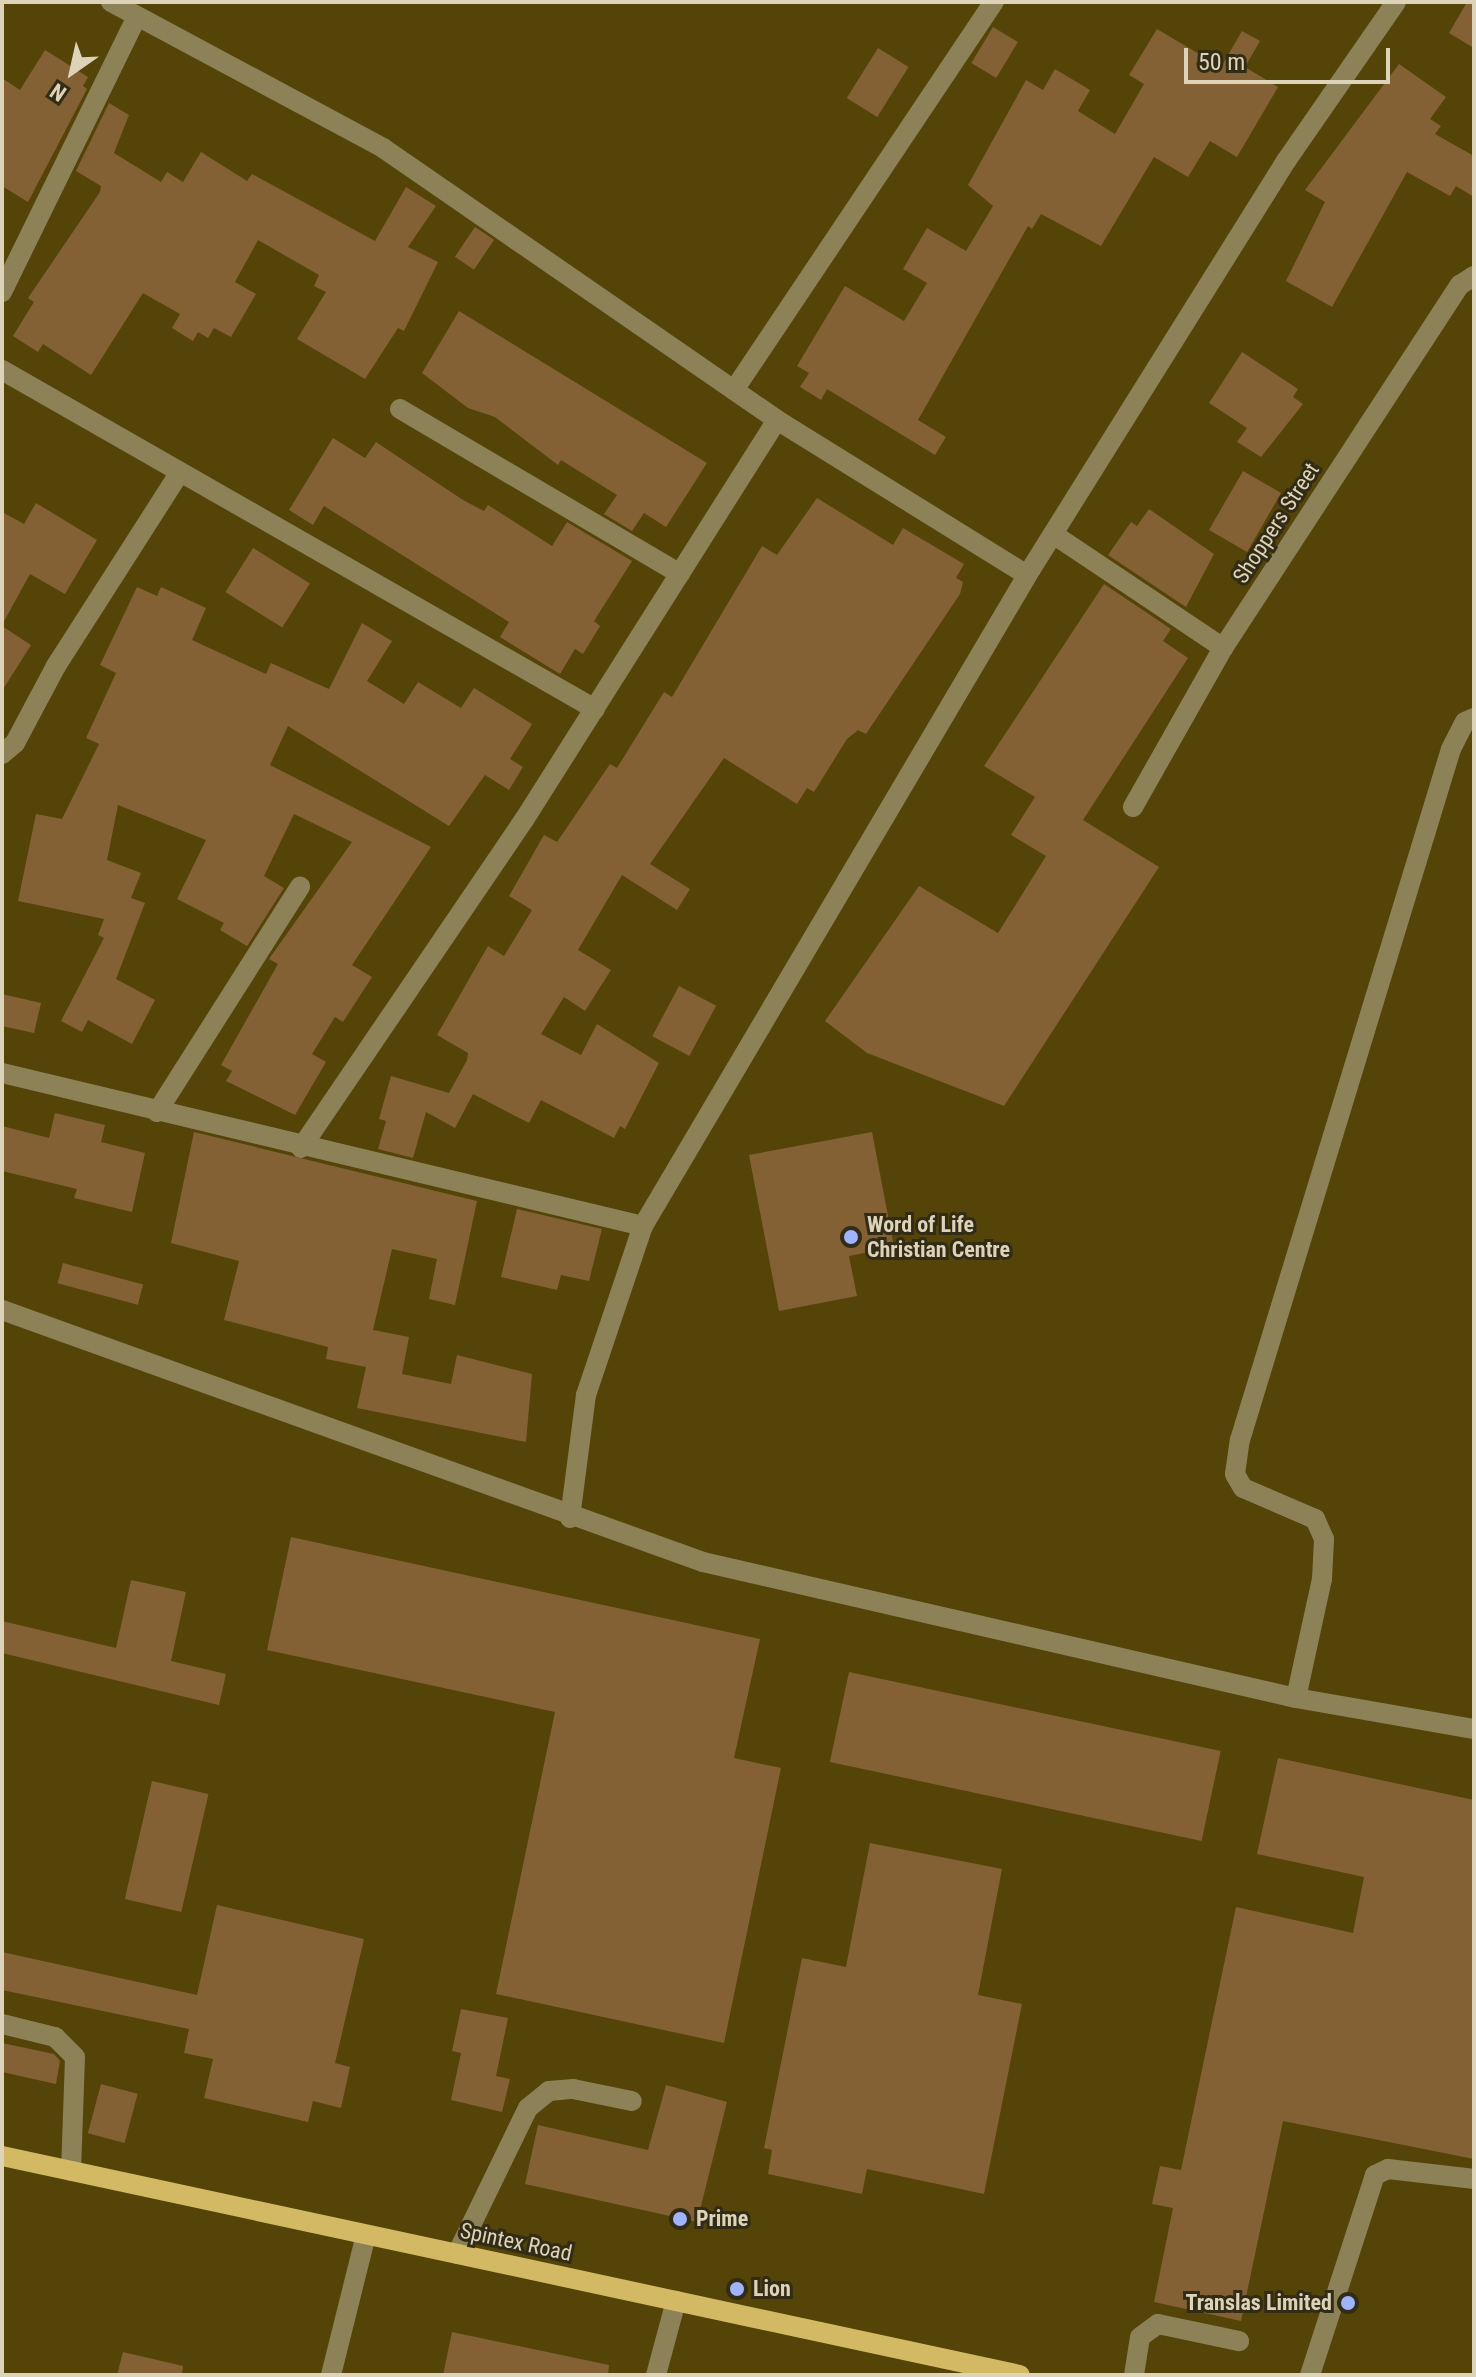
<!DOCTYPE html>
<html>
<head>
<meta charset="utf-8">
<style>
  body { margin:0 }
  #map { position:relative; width:1476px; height:2377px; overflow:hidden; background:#544408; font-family:"Roboto Condensed",sans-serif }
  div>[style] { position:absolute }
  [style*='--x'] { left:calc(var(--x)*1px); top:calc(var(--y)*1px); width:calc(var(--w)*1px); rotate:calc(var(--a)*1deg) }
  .building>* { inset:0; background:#836134; transform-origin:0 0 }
  .minor>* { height:20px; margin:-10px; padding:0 10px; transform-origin:10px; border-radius:10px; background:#8d8158 }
  .major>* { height:20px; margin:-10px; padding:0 10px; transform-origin:10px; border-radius:10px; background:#d3b963 }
  .dots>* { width:22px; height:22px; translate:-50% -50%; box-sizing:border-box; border:4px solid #322b15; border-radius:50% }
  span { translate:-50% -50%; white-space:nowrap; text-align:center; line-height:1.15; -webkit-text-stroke:6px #322b15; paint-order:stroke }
  .street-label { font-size:22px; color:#dcd3b8 }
  .poi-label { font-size:22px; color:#dcd3b8; font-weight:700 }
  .left { translate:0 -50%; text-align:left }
  .right { translate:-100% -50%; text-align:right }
  .frame { position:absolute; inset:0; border:4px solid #dcd3b8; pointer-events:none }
  .north { position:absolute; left:32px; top:32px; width:80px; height:80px; -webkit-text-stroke:6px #322b15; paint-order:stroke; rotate:214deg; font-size:22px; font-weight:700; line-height:32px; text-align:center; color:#dcd3b8 }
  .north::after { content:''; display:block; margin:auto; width:28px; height:36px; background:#dcd3b8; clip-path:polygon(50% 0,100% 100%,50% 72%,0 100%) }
  .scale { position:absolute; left:1184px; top:48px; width:206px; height:36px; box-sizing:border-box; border:4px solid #dcd3b8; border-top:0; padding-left:10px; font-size:24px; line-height:28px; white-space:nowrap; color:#dcd3b8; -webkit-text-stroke:6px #322b15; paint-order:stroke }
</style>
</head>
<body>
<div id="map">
  <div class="building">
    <div style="clip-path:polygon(1467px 2px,1474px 2px,1474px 48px,1449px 33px)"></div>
    <div style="left:993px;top:27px;width:29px;height:42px;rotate:31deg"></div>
    <div style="clip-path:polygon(1157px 29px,1221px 67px,1242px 31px,1260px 41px,1245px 67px,1278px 87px,1237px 157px,1210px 141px,1188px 177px,1154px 157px,1101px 246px,1041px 214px,1032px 229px,1028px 226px,918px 420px,946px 437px,935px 455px,827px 389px,821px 400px,800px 387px,809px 373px,797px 366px,845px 286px,904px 321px,927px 283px,903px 269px,927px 228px,966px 251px,993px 206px,968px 185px,1026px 80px,1043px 90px,1055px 69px,1090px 90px,1078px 111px,1115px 134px,1144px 84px,1129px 75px)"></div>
    <div style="left:878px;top:48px;width:36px;height:59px;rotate:32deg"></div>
    <div style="clip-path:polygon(45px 50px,88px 77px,83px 86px,87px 89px,28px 202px,2px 186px,2px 78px,20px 90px)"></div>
    <div style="clip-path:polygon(1399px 64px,1446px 97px,1430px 119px,1441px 126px,1435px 134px,1474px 156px,1474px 197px,1456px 186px,1450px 196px,1407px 172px,1332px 307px,1286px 281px,1325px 202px,1305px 190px)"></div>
    <div style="clip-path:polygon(109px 103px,129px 115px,114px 153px,161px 182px,167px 172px,183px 182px,201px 152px,247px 181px,252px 174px,375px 241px,406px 187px,436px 206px,408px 247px,438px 262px,404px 331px,398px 328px,365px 379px,297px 339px,326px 292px,314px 286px,319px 275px,258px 240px,235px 282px,256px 294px,231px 337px,214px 328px,208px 338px,198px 332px,193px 341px,172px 328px,180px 314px,143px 293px,91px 375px,43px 344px,38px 352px,13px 336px,34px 302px,28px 298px,100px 192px,101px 186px,76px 171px)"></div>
    <div style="left:475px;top:227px;width:23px;height:36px;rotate:34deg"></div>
    <div style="clip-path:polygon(459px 311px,707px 463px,666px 527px,644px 513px,632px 531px,604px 514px,617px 495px,561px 460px,558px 465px,495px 417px,468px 408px,422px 373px)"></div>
    <div style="clip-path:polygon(1242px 352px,1298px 389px,1293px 397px,1303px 404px,1261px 457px,1237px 442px,1247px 428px,1209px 403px)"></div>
    <div style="clip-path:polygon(333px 438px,365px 458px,376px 442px,463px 500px,484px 511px,488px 505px,552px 546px,567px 522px,632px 561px,594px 621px,600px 626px,583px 654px,575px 649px,560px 674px,500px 637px,509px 622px,324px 506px,313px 525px,289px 510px)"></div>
    <div style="left:1243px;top:471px;width:44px;height:68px;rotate:30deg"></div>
    <div style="clip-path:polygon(817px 498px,893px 545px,903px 528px,964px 564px,956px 578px,963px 582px,960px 594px,866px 734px,858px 730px,847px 739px,814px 792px,807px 788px,797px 804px,724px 758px,650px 864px,690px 889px,677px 910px,622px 875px,578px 950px,611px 970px,585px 1011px,564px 997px,541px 1034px,581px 1055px,597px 1024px,659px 1063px,625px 1129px,620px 1126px,614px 1138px,541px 1100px,529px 1123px,473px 1094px,455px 1128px,426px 1112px,413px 1158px,378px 1149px,386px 1121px,379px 1119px,391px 1076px,449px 1093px,467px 1060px,468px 1053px,437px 1035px,488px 946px,504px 956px,532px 910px,509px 896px,544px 835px,557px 842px,610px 764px,617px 768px,664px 692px,672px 697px,762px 546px,777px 555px)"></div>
    <div style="clip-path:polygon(36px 503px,97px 540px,65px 594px,30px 574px,2px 625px,2px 512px,24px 524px)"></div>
    <div style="clip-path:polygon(1149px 509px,1214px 554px,1186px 607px,1108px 555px,1131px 522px,1137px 526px)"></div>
    <div style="left:253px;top:548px;width:67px;height:52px;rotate:32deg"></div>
    <div style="clip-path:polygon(1104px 584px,1171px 629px,1163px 641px,1188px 658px,1083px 820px,1159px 867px,1004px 1106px,867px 1053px,825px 1021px,919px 886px,998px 933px,1046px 856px,1011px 835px,1035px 797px,984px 766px)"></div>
    <div style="clip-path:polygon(137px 587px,157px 596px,161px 587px,206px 608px,192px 640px,266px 674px,271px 663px,329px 689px,362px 623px,392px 641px,367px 681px,404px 704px,418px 682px,461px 708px,474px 688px,532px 724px,510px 759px,523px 767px,509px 790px,485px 775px,449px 826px,288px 726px,270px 765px,431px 847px,352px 965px,372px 977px,343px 1022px,335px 1017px,312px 1054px,326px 1062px,295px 1115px,226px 1081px,232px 1071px,221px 1065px,278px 964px,269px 959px,352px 842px,294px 814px,264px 876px,284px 888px,247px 946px,220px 930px,224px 923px,177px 899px,206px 840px,118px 805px,107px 860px,141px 873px,131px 898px,145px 903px,116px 979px,155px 1000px,132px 1044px,88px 1020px,82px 1032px,61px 1021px,104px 938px,98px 935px,104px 919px,18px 901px,36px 814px,62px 819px,99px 744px,86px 738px,116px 673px,100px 665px)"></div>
    <div style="clip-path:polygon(2px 626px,31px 645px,2px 691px)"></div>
    <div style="left:679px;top:986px;width:42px;height:57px;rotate:28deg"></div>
    <div style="clip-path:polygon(2px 994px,41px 1003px,34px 1033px,2px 1026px)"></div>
    <div style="clip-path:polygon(55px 1113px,105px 1125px,101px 1142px,145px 1153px,132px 1212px,74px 1198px,77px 1189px,2px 1171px,2px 1126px,49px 1138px)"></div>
    <div style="clip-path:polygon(194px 1132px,477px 1201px,455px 1305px,429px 1299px,437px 1259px,392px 1249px,373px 1330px,409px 1337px,402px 1374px,451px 1384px,457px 1355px,532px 1374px,526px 1442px,357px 1408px,366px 1367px,326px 1359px,328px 1347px,224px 1320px,239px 1261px,171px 1243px)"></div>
    <div style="clip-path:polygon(872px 1132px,894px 1247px,849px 1256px,857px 1296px,779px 1311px,749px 1155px)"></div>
    <div style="clip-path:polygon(517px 1209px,602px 1229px,589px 1281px,561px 1275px,557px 1290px,501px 1277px)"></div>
    <div style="left:63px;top:1263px;width:83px;height:21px;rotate:15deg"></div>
    <div style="clip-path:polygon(291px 1537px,760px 1639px,734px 1758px,781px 1768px,724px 2043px,496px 1994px,555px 1712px,267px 1650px)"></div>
    <div style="clip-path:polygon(131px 1580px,186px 1592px,171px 1661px,226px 1674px,219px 1705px,2px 1653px,2px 1621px,116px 1648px)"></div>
    <div style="left:849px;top:1672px;width:380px;height:92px;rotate:12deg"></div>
    <div style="clip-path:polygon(1278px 1758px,1474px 1800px,1474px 2159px,1283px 2121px,1241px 2321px,1154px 2302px,1173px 2208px,1152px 2204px,1160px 2166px,1181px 2170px,1236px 1907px,1353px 1933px,1364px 1877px,1257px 1854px)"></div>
    <div style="left:152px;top:1781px;width:58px;height:121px;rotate:13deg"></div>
    <div style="clip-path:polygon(870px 1843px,1002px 1869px,978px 1995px,1022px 2004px,984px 2194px,867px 2169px,862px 2194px,768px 2174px,772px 2150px,764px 2148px,802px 1958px,846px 1967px)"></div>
    <div style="clip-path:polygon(217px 1905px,364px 1939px,335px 2063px,350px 2067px,341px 2108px,313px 2101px,308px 2122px,204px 2098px,213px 2059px,184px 2053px,189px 2029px,2px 1990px,2px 1952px,197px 1995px)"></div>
    <div style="clip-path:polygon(461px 2009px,508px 2018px,496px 2076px,510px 2079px,502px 2112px,451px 2100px,461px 2053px,452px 2051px)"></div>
    <div style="clip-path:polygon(2px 2043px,54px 2054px,60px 2061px,56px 2084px,2px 2072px)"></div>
    <div style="left:101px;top:2084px;width:38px;height:51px;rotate:15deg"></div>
    <div style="clip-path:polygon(666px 2085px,727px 2102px,697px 2222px,525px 2184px,538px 2125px,648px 2150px)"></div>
    <div style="clip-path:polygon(452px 2332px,609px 2365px,608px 2375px,443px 2375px)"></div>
    <div style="clip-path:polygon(123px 2352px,183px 2366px,182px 2375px,117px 2375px)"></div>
  </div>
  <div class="minor">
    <div style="--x:111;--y:2;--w:309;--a:28.2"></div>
    <div style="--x:383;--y:148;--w:479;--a:34.6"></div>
    <div style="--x:777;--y:420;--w:294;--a:31.8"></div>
    <div style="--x:2;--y:292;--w:306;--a:-63.9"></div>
    <div style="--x:2;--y:370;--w:683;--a:29.76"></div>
    <div style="--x:734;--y:390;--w:467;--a:-56.2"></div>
    <div style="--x:400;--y:409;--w:325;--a:30.5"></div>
    <div style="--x:1053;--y:534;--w:205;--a:33.8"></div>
    <div style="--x:2;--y:754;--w:17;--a:-40"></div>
    <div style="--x:15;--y:743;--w:87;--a:-62"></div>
    <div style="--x:56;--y:666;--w:230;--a:-57.4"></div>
    <div style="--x:1133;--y:807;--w:183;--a:-60.5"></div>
    <div style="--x:1223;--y:648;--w:434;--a:-56.9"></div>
    <div style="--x:1460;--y:285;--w:17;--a:-33"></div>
    <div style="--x:2;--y:1073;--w:659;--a:13.42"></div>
    <div style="--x:157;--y:1112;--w:267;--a:-57.6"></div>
    <div style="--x:301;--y:1148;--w:397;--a:-55.8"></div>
    <div style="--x:524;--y:820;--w:473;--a:-57.7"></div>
    <div style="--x:2;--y:1310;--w:745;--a:19.77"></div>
    <div style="--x:703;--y:1562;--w:608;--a:12.92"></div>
    <div style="--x:1296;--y:1698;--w:181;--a:9.9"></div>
    <div style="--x:570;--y:1518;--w:124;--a:-82.6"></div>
    <div style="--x:586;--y:1395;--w:178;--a:-71.4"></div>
    <div style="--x:643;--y:1226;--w:763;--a:-59.44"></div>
    <div style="--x:1031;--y:569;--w:481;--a:-58"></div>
    <div style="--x:1286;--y:161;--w:193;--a:-55.3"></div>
    <div style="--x:1296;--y:1698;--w:122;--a:-77.7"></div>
    <div style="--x:1322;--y:1579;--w:40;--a:-87.1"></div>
    <div style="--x:1324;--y:1539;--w:22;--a:-114"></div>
    <div style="--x:1315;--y:1519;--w:78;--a:-156.7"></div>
    <div style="--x:1243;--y:1488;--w:16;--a:-120"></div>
    <div style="--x:1235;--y:1474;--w:34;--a:-82"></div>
    <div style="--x:1240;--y:1440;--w:722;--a:-73.02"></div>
    <div style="--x:1451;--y:749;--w:30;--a:-63"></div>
    <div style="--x:1465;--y:722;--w:10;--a:-24"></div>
    <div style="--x:2;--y:2024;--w:55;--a:13.8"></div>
    <div style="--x:55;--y:2037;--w:28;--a:45"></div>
    <div style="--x:75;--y:2057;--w:114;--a:92"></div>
    <div style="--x:457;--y:2254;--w:162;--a:-64.1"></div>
    <div style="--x:528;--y:2108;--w:27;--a:-39"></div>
    <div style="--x:549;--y:2091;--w:24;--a:-5"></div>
    <div style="--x:573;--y:2089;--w:60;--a:11.5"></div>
    <div style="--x:331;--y:2375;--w:144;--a:-76"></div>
    <div style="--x:656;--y:2375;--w:77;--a:-74.9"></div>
    <div style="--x:1134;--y:2375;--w:38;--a:-81"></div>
    <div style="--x:1140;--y:2337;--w:22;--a:-36"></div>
    <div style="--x:1158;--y:2324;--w:83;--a:11.9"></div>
    <div style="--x:1310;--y:2375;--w:210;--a:-72"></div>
    <div style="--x:1375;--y:2175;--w:14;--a:-25"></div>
    <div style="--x:1388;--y:2169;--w:87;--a:6.6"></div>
  </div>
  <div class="major">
    <div style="--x:2;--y:2156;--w:1041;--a:12.14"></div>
  </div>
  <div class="dots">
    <div style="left:851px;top:1237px;background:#a0b3fd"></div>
    <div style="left:680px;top:2219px;background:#a0b3fd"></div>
    <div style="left:737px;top:2289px;background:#a0b3fd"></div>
    <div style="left:1348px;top:2303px;background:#a0b3fd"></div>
  </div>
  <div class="street-label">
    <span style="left:1276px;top:523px;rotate:-57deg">Shoppers Street</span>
    <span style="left:516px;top:2242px;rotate:12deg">Spintex Road</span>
  </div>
  <div class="poi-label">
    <span class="left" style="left:867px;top:1237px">Word of Life<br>Christian Centre</span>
    <span class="left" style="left:696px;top:2219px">Prime</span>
    <span class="left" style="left:753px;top:2289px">Lion</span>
    <span class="right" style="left:1332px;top:2303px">Translas Limited</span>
  </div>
  <div class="frame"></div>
  <div class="north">N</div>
  <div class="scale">50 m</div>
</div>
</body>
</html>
